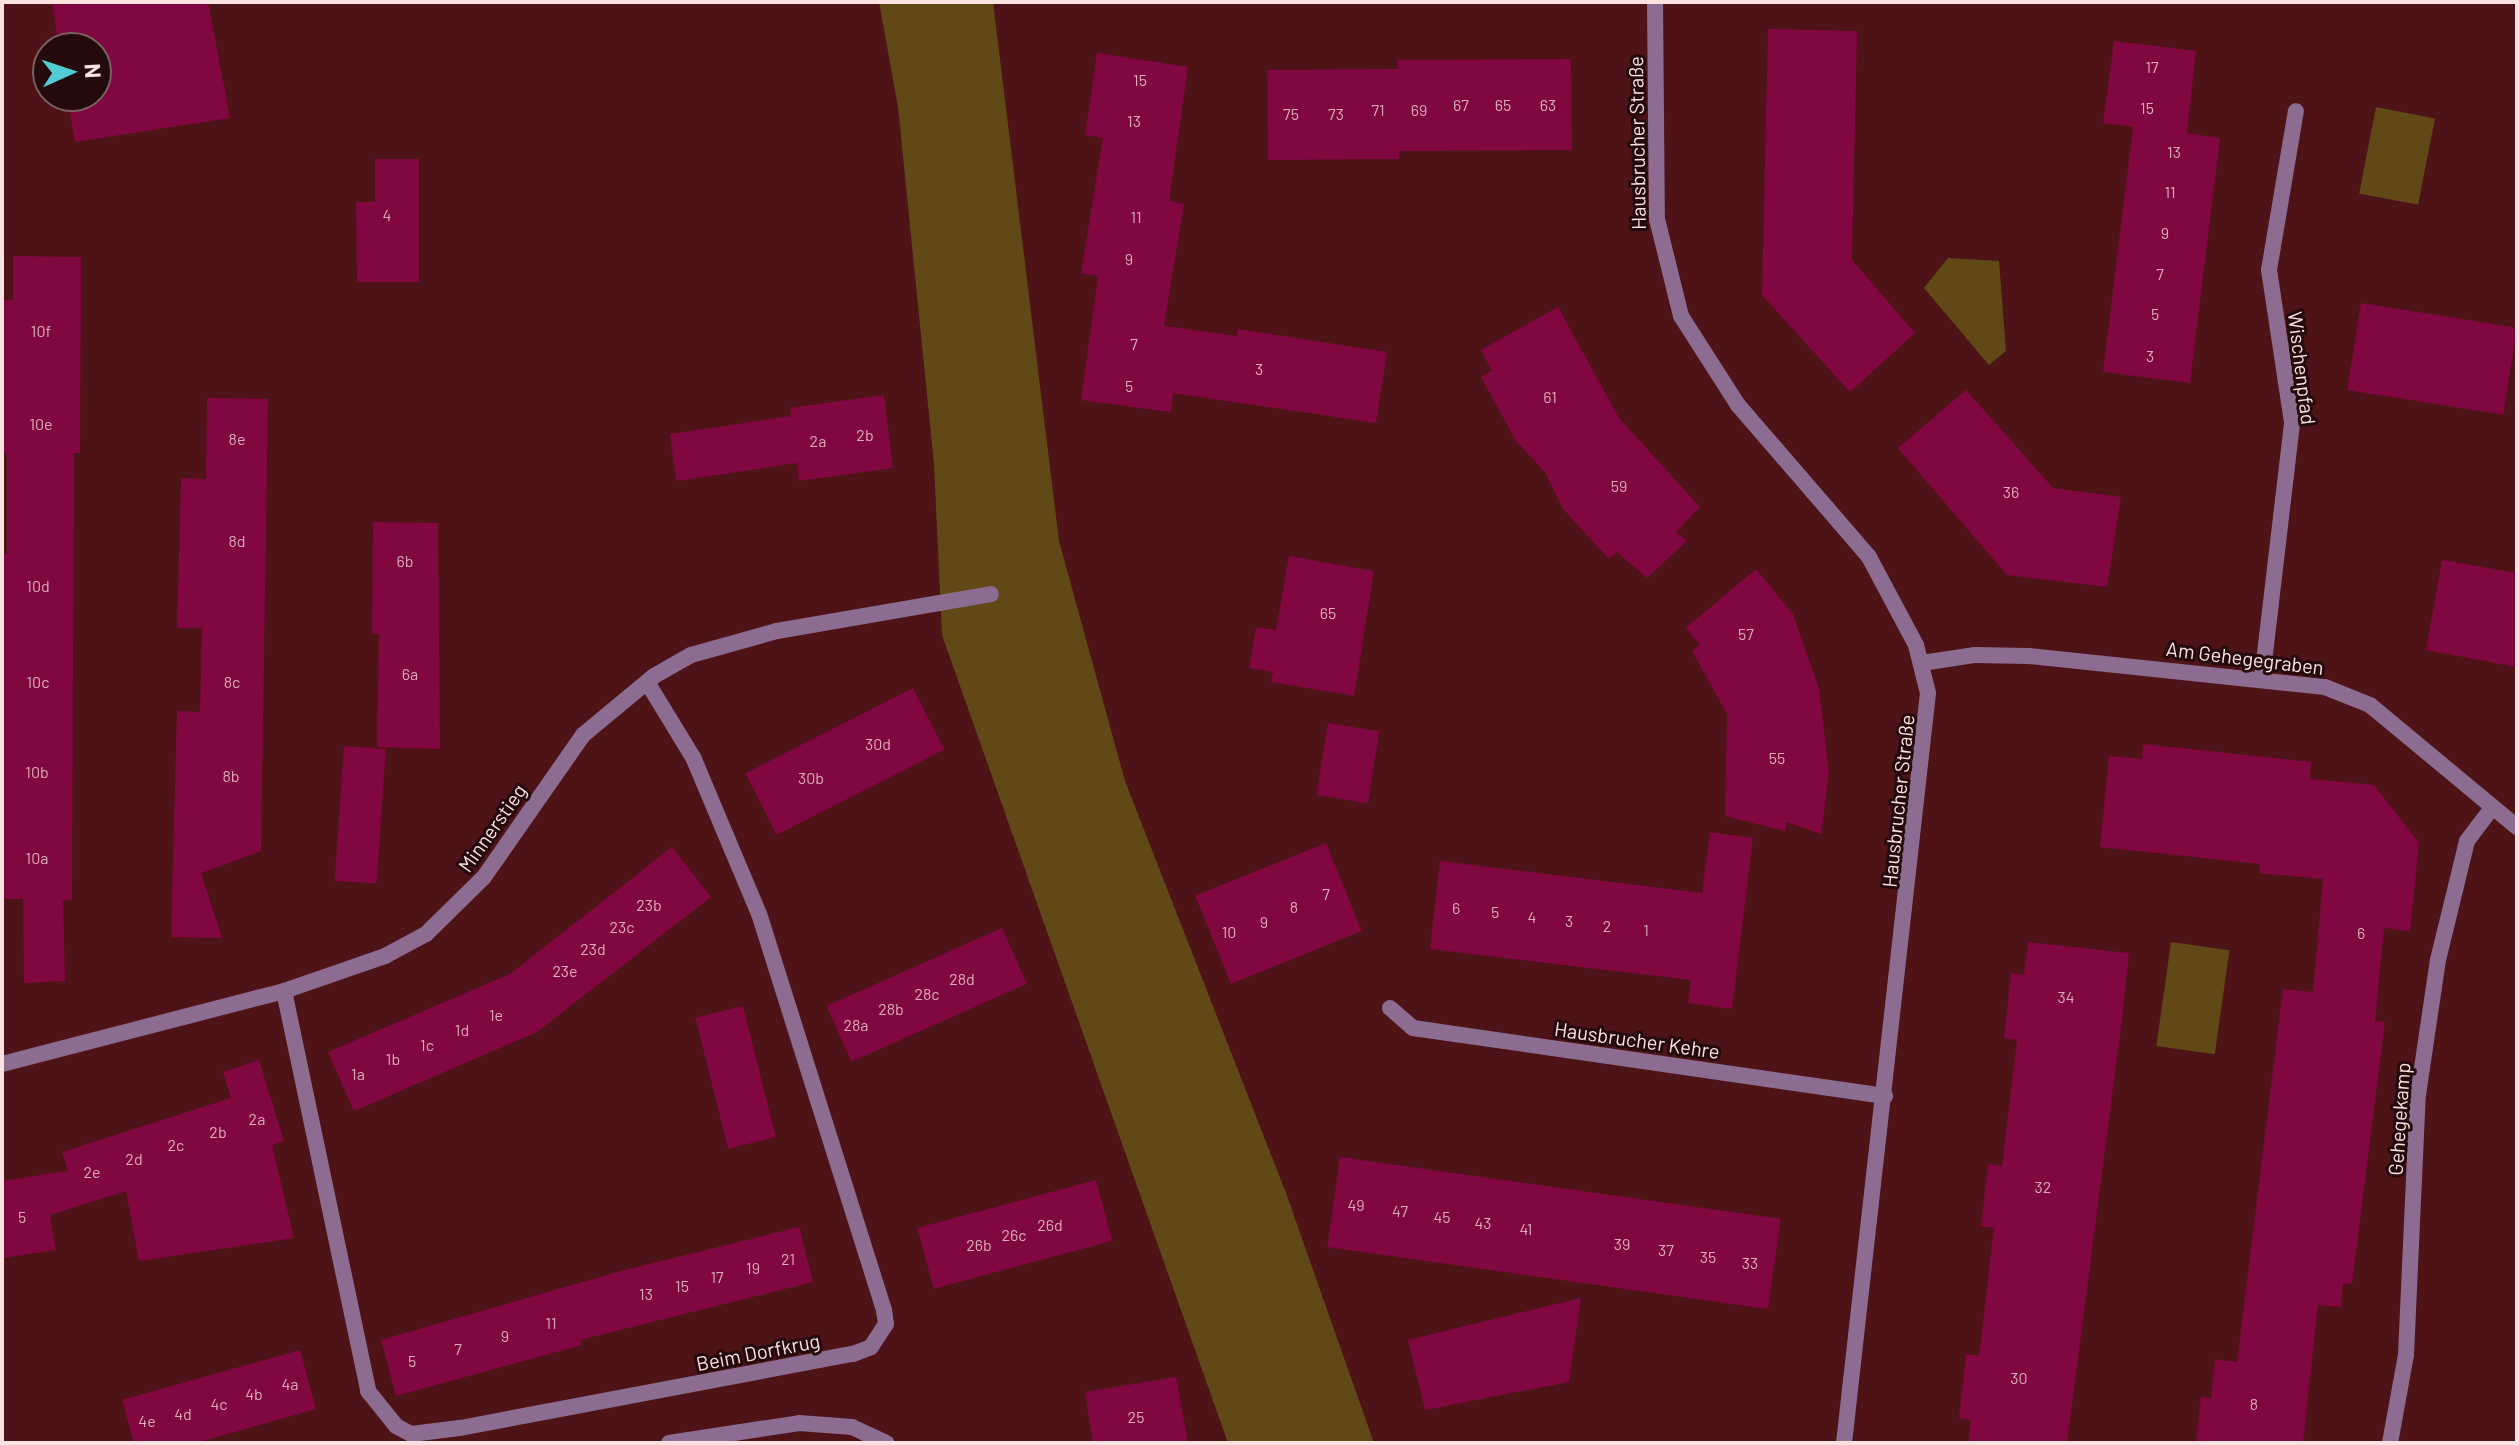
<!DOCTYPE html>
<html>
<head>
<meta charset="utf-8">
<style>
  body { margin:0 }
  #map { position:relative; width:2519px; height:1445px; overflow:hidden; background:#4e1316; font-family:Barlow,sans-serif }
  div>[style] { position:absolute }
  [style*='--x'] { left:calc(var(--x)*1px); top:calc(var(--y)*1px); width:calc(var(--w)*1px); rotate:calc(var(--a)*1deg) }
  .green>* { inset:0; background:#604817; transform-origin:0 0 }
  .building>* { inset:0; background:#810740; transform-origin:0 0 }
  .minor>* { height:16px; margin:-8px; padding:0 8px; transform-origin:8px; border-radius:8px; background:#8d6c92 }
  span { translate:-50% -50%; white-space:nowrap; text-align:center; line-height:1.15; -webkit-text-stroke:6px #240a0a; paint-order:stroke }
  .number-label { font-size:16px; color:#dcacba }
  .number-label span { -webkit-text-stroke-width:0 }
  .street-label { font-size:20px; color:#fbe3e2 }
  .frame { position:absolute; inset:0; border:4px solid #fbe3e2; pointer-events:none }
  .north { position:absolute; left:32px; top:32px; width:80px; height:80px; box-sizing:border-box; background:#240a0a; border:2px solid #7a6160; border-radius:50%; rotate:87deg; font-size:22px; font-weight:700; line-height:32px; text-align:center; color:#fbe3e2 }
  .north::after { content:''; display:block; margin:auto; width:28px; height:36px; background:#51ccd4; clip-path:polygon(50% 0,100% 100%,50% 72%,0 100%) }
</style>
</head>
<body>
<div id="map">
  <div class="green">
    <div style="clip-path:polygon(879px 2px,993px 2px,1059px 541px,1125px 781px,1286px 1193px,1374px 1443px,1228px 1443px,942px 635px,934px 464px,898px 107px)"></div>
    <div style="left:2376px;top:107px;width:60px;height:88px;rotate:11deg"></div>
    <div style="clip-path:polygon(1948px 258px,1999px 261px,2006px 351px,1989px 365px,1924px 288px)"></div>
    <div style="left:2171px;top:942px;width:59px;height:105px;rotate:8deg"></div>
  </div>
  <div class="building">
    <div style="clip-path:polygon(52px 2px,208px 2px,230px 118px,75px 142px,67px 96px,96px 96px,96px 48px,59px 48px)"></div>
    <div style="clip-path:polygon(1768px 29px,1857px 31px,1852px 260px,1915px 333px,1850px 392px,1762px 295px)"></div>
    <div style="clip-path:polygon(2114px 41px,2196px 51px,2187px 133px,2220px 138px,2190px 383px,2103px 372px,2133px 127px,2103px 123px)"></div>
    <div style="clip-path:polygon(1097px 53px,1188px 67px,1169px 201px,1184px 204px,1164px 326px,1237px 336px,1238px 329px,1387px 352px,1376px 423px,1173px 393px,1171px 412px,1081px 400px,1098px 276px,1081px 273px,1103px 138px,1085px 135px)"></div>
    <div style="clip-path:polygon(1571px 59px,1572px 150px,1399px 151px,1399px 159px,1268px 160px,1267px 70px,1398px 69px,1398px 60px)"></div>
    <div style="clip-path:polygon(375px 159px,419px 159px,419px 282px,357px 282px,356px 202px,375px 202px)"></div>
    <div style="clip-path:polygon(13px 256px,81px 257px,80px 453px,74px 453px,72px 900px,63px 900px,65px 981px,24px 983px,23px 899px,2px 899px,2px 554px,7px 554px,7px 453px,2px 453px,2px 300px,13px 300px)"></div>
    <div style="left:2361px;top:303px;width:158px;height:88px;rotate:9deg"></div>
    <div style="clip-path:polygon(1558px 307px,1619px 418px,1700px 507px,1676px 532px,1687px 541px,1647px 578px,1617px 552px,1609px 559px,1563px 509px,1545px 472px,1516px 441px,1481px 377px,1492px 371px,1481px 350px)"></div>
    <div style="clip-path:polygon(1966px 390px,2053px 488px,2121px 497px,2107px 587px,2007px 575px,1898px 448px)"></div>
    <div style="clip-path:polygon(884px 395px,893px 468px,799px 481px,797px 463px,676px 481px,670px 434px,791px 416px,790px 408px)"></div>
    <div style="clip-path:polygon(207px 398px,268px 399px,261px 851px,201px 873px,222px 938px,171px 937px,177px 711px,200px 712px,202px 628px,177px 628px,181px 478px,206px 479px)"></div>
    <div style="clip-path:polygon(373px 522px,438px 523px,440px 749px,377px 747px,379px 634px,372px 634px)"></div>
    <div style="clip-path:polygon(1289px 556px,1374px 571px,1354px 696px,1271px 682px,1273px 672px,1249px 668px,1256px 627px,1276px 630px)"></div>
    <div style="clip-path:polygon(2442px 560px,2517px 573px,2517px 667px,2426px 650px)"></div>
    <div style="clip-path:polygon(1756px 569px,1793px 614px,1819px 689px,1829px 772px,1821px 834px,1787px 822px,1785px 831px,1725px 816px,1727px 714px,1692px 651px,1700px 645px,1686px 628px)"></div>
    <div style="left:913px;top:688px;width:69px;height:188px;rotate:63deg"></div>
    <div style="left:1328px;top:723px;width:52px;height:73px;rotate:9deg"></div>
    <div style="clip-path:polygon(2143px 744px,2311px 762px,2310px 779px,2374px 785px,2419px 843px,2410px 931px,2384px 928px,2375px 1021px,2385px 1022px,2352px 1284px,2343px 1283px,2341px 1307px,2318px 1305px,2303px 1443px,2196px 1443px,2201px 1397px,2211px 1398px,2215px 1359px,2237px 1362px,2283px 989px,2313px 992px,2323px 879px,2259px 873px,2260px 864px,2100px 847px,2109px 756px,2142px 759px)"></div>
    <div style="left:344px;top:746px;width:42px;height:135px;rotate:4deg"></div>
    <div style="clip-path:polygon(1710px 832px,1753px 838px,1732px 1009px,1688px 1003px,1691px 980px,1430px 949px,1440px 861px,1702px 893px)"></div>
    <div style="left:1326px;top:843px;width:95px;height:141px;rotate:68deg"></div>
    <div style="clip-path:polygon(672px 847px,711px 897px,537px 1032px,354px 1111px,328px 1052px,510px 974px)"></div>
    <div style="left:1002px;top:928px;width:61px;height:192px;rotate:66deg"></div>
    <div style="clip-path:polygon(2028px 942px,2129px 953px,2122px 1019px,2067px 1443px,1968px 1443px,1971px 1420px,1959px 1418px,1966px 1354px,1979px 1356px,1994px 1228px,1981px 1226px,1988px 1164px,2002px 1166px,2017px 1040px,2004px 1038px,2011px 973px,2024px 975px)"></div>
    <div style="left:743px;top:1006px;width:135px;height:49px;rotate:76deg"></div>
    <div style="clip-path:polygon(259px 1060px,284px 1141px,272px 1145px,294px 1238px,139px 1261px,126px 1191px,50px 1215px,56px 1250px,2px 1258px,2px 1181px,68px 1171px,62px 1152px,231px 1098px,223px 1072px)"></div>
    <div style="left:1340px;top:1157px;width:445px;height:91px;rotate:8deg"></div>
    <div style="left:1096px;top:1180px;width:63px;height:185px;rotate:75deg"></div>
    <div style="clip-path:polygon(799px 1227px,813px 1282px,580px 1340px,582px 1345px,396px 1396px,381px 1340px,621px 1271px)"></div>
    <div style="clip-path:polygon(1581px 1298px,1569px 1382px,1425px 1410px,1408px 1340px)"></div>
    <div style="clip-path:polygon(300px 1350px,316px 1409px,196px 1443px,134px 1443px,122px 1400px)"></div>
    <div style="clip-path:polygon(1176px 1377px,1188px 1443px,1093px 1443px,1085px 1392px)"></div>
  </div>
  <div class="minor">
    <div style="--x:1655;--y:2;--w:217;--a:89.5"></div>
    <div style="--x:1657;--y:219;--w:100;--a:76.1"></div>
    <div style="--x:1681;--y:316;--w:106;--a:57.4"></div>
    <div style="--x:1738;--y:405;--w:201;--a:49.2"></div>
    <div style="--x:1869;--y:557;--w:100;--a:61.9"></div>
    <div style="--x:1916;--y:645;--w:49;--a:76"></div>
    <div style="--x:1928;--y:693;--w:755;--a:96.39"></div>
    <div style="--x:1922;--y:663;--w:54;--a:-8.6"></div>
    <div style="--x:1975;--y:655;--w:54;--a:1.1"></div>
    <div style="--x:2029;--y:656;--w:298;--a:6"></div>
    <div style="--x:2325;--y:687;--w:48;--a:21.8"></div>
    <div style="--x:2370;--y:705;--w:191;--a:39.7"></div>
    <div style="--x:2262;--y:679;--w:259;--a:-83.3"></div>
    <div style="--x:2292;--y:422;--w:154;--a:-98.6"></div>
    <div style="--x:2269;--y:270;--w:161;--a:-80.4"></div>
    <div style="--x:284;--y:991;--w:409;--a:78.1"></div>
    <div style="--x:368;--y:1391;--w:45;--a:51.3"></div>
    <div style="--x:396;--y:1426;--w:17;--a:28"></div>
    <div style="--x:411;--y:1434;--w:49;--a:-7"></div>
    <div style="--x:460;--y:1428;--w:400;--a:-10.7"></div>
    <div style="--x:853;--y:1354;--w:19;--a:-21"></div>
    <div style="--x:871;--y:1347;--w:27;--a:-57"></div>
    <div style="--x:886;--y:1324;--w:14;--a:-98"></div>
    <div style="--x:884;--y:1310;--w:415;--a:-107.5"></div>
    <div style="--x:759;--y:914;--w:168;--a:-112.8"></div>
    <div style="--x:694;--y:759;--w:90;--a:-121.4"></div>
    <div style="--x:1390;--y:1008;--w:30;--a:41"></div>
    <div style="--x:1413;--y:1028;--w:477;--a:8.2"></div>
    <div style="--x:2;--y:1064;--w:291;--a:-14.5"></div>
    <div style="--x:284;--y:991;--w:107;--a:-19.1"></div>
    <div style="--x:385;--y:956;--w:47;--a:-28.2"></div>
    <div style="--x:426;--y:934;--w:81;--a:-44.5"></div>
    <div style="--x:484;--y:877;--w:173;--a:-55.1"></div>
    <div style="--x:583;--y:735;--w:92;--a:-39.7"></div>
    <div style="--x:654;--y:676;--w:43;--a:-29.6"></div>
    <div style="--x:691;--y:655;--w:89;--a:-15.6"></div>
    <div style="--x:777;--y:631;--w:217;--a:-9.8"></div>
    <div style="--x:669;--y:1443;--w:132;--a:-8.7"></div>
    <div style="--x:799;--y:1423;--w:53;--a:4.3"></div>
    <div style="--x:852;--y:1427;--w:38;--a:25"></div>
    <div style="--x:2390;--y:1443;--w:89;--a:-79.7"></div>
    <div style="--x:2406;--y:1355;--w:260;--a:-87.4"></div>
    <div style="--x:2418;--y:1095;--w:136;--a:-81.6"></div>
    <div style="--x:2438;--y:960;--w:122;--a:-76.3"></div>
    <div style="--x:2467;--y:841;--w:40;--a:-53"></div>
  </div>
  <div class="number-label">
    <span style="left:2152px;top:67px">17</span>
    <span style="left:1140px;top:80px">15</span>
    <span style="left:1461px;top:105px">67</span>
    <span style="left:1503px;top:105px">65</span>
    <span style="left:1548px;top:105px">63</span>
    <span style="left:2147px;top:108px">15</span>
    <span style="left:1378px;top:110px">71</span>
    <span style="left:1419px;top:110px">69</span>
    <span style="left:1291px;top:114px">75</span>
    <span style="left:1336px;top:114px">73</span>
    <span style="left:1134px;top:121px">13</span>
    <span style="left:2174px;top:152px">13</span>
    <span style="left:2170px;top:192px">11</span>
    <span style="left:387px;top:215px">4</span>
    <span style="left:1136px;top:217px">11</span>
    <span style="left:2165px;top:233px">9</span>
    <span style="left:1129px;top:259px">9</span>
    <span style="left:2160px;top:274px">7</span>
    <span style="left:2155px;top:314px">5</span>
    <span style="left:41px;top:331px">10f</span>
    <span style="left:1134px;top:344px">7</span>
    <span style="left:2150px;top:356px">3</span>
    <span style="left:1259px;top:369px">3</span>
    <span style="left:1129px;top:386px">5</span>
    <span style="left:1550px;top:397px">61</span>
    <span style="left:41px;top:424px">10e</span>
    <span style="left:865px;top:435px">2b</span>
    <span style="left:237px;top:439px">8e</span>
    <span style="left:818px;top:441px">2a</span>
    <span style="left:1619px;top:486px">59</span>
    <span style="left:2011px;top:492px">36</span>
    <span style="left:237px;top:541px">8d</span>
    <span style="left:405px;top:561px">6b</span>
    <span style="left:38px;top:586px">10d</span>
    <span style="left:1328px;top:613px">65</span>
    <span style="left:1746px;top:634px">57</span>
    <span style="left:410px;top:674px">6a</span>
    <span style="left:38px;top:682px">10c</span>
    <span style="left:232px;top:682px">8c</span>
    <span style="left:878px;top:744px">30d</span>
    <span style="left:1777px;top:758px">55</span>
    <span style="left:37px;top:772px">10b</span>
    <span style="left:231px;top:776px">8b</span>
    <span style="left:811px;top:778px">30b</span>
    <span style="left:37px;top:858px">10a</span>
    <span style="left:1326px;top:894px">7</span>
    <span style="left:649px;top:905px">23b</span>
    <span style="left:1294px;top:907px">8</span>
    <span style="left:1456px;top:908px">6</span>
    <span style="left:1495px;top:912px">5</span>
    <span style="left:1532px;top:917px">4</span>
    <span style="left:1569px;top:921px">3</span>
    <span style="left:1264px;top:922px">9</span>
    <span style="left:1607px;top:926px">2</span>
    <span style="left:622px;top:927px">23c</span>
    <span style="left:1646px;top:930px">1</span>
    <span style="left:1229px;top:932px">10</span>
    <span style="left:2361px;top:933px">6</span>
    <span style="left:593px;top:949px">23d</span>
    <span style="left:565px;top:971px">23e</span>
    <span style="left:962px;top:979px">28d</span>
    <span style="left:927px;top:994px">28c</span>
    <span style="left:2066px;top:997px">34</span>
    <span style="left:891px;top:1009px">28b</span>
    <span style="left:496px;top:1015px">1e</span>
    <span style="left:856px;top:1025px">28a</span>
    <span style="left:462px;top:1030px">1d</span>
    <span style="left:427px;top:1045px">1c</span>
    <span style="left:393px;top:1059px">1b</span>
    <span style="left:358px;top:1074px">1a</span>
    <span style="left:257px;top:1119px">2a</span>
    <span style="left:218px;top:1132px">2b</span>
    <span style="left:176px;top:1145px">2c</span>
    <span style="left:134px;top:1159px">2d</span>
    <span style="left:92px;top:1172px">2e</span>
    <span style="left:2043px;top:1187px">32</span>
    <span style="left:1356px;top:1205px">49</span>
    <span style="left:1400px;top:1211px">47</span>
    <span style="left:22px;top:1217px">5</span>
    <span style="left:1442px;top:1217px">45</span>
    <span style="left:1483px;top:1223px">43</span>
    <span style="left:1050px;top:1225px">26d</span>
    <span style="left:1526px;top:1229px">41</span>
    <span style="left:1014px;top:1235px">26c</span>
    <span style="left:1622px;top:1244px">39</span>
    <span style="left:979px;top:1245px">26b</span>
    <span style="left:1666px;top:1250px">37</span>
    <span style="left:1708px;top:1257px">35</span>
    <span style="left:788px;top:1259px">21</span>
    <span style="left:1750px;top:1263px">33</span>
    <span style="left:753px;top:1268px">19</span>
    <span style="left:717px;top:1277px">17</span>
    <span style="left:682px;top:1286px">15</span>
    <span style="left:646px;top:1294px">13</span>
    <span style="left:551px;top:1323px">11</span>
    <span style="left:505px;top:1336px">9</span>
    <span style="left:458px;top:1349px">7</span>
    <span style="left:412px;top:1361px">5</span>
    <span style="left:2019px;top:1378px">30</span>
    <span style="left:290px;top:1384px">4a</span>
    <span style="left:254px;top:1394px">4b</span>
    <span style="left:219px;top:1404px">4c</span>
    <span style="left:2254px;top:1404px">8</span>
    <span style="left:183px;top:1414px">4d</span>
    <span style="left:1136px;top:1417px">25</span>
    <span style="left:147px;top:1421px">4e</span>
  </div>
  <div class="street-label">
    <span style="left:1637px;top:143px;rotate:-91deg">Hausbrucher Straße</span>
    <span style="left:2302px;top:368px;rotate:83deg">Wischenpfad</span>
    <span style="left:2245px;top:658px;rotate:7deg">Am Gehegegraben</span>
    <span style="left:1898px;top:801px;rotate:-84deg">Hausbrucher Straße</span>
    <span style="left:492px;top:828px;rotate:-55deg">Minnerstieg</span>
    <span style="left:1637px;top:1040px;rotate:8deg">Hausbrucher Kehre</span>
    <span style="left:2399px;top:1119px;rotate:-86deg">Gehegekamp</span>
    <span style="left:758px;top:1352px;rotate:-11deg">Beim Dorfkrug</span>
  </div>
  <div class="frame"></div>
  <div class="north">N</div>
</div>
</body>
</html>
